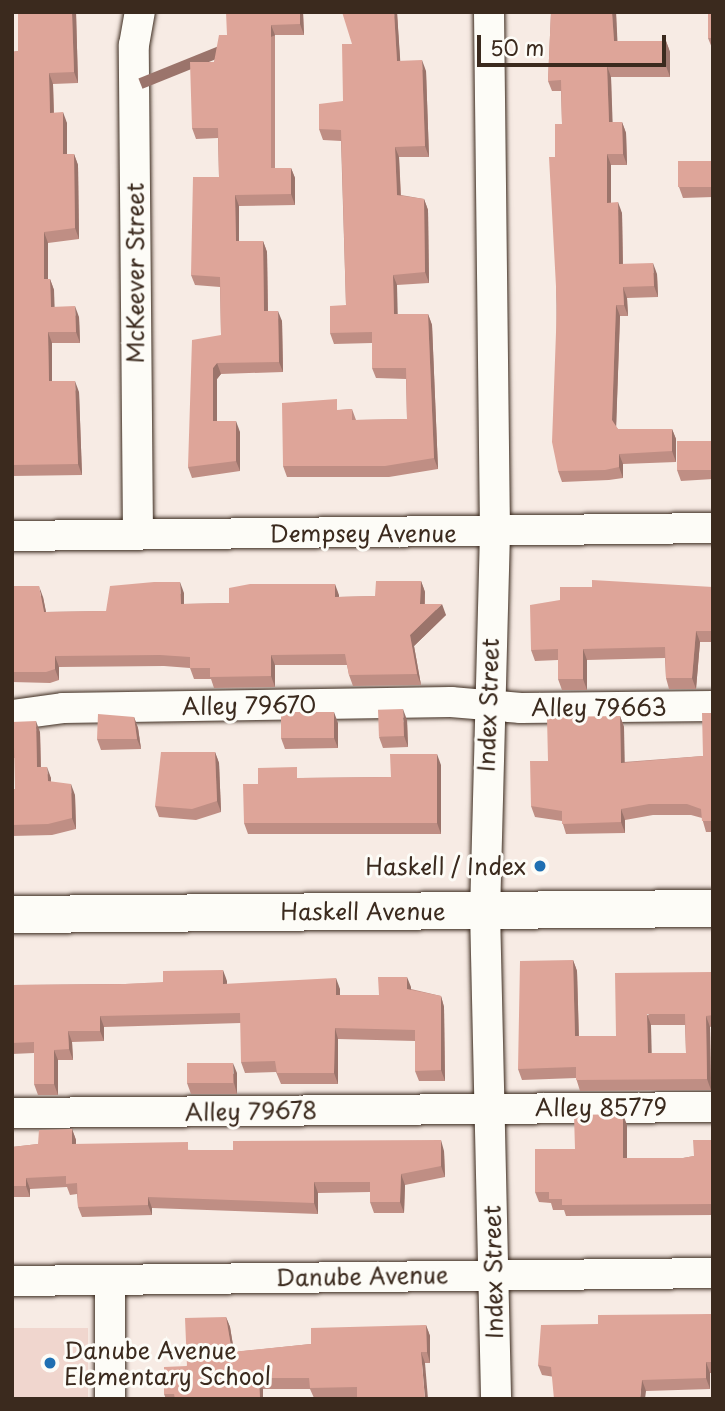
<!DOCTYPE html>
<html>
<head>
<meta charset="utf-8">
<style>
  body { margin:0 }
  #map { position:relative; width:725px; height:1411px; overflow:hidden; background:#f7ebe4; font-family:"Playpen Sans",sans-serif }
  div>[style] { position:absolute }
  [style*='--x'] { left:calc(var(--x)*1px); top:calc(var(--y)*1px); width:calc(var(--w)*1px); rotate:calc(var(--a)*1deg) }
  .built>* { inset:0; background:#f0d6ce; transform-origin:0 0 }
  .roads { filter:drop-shadow(0 0 2px #3b2a1e) drop-shadow(0 0 2px #3b2a1e) }
  .minor>* { height:30px; margin:-15px; padding:0 15px; transform-origin:15px; border-radius:15px; background:#fdfcf7 }
  .major>* { height:37px; margin:-18.5px; padding:0 18.5px; transform-origin:18.5px; border-radius:18.5px; background:#fdfcf7 }
  .wall>* { inset:0; background:#bf8e84 }
  .shaded-wall>* { inset:0; background:#9b746b; transform-origin:0 0 }
  .building>* { inset:0; background:#dea599; transform-origin:0 0 }
  .dots>* { width:19px; height:19px; translate:-50% -50%; box-sizing:border-box; border:4px solid #fdfcf7; border-radius:50% }
  span { translate:-50% -50%; white-space:nowrap; text-align:center; line-height:1.15; -webkit-text-stroke:6px #fdfcf7; paint-order:stroke }
  .street-label { font-size:23px; color:#3b2a1e }
  .poi-label { font-size:23px; color:#3b2a1e }
  .right { translate:-100% -50%; text-align:right }
  .left { translate:0 -50%; text-align:left }
  .frame { position:absolute; inset:0; border:14px solid #3b2a1e; pointer-events:none }
  .scale { position:absolute; left:477px; top:35px; width:189px; height:32px; box-sizing:border-box; border:4px solid #3b2a1e; border-top:0; padding-left:9px; font-size:21px; line-height:24px; white-space:nowrap; color:#3b2a1e; -webkit-text-stroke:5px #fdfcf7; paint-order:stroke }
</style>
</head>
<body>
<div id="map">
  <div class="built">
    <div style="left:12px;top:1328px;width:76px;height:71px"></div>
  </div>
  <div class="roads">
    <div class="minor">
      <div style="--x:489;--y:12;--w:520;--a:89.34"></div>
      <div style="--x:495;--y:532;--w:378;--a:91.5"></div>
      <div style="--x:485;--y:910;--w:489;--a:88.7"></div>
      <div style="--x:138;--y:535;--w:490;--a:-90.5"></div>
      <div style="--x:134;--y:45;--w:34;--a:-80"></div>
      <div style="--x:12;--y:536;--w:701;--a:-0.65"></div>
      <div style="--x:12;--y:715;--w:51;--a:-7.8"></div>
      <div style="--x:63;--y:708;--w:388;--a:-0.9"></div>
      <div style="--x:451;--y:702;--w:70;--a:4.9"></div>
      <div style="--x:521;--y:708;--w:192;--a:-0.6"></div>
      <div style="--x:12;--y:1113;--w:701;--a:-0.49"></div>
      <div style="--x:12;--y:1281;--w:701;--a:-0.65"></div>
      <div style="--x:110;--y:1399;--w:119;--a:-90"></div>
    </div>
    <div class="major">
      <div style="--x:12;--y:914;--w:701;--a:-0.49"></div>
    </div>
  </div>
  <div class="wall">
    <div style="clip-path:polygon(18px 12px,76px 12px,78px 83px,53px 84px,54px 113px,67px 123px,67px 154px,74px 154px,78px 165px,79px 239px,48px 243px,48px 279px,50px 279px,54px 290px,54px 307px,79px 317px,80px 343px,52px 343px,52px 381px,79px 392px,82px 475px,12px 476px,12px 52px,18px 51px)"></div>
    <div style="clip-path:polygon(303px 12px,304px 35px,275px 35px,275px 168px,291px 168px,295px 178px,295px 205px,239px 206px,239px 241px,263px 241px,267px 252px,268px 311px,282px 321px,283px 372px,221px 374px,217px 379px,217px 421px,240px 432px,240px 471px,192px 478px,188px 467px,221px 335px,220px 287px,195px 285px,191px 275px,219px 177px,218px 138px,196px 139px,192px 128px,214px 62px,227px 35px)"></div>
    <div style="clip-path:polygon(397px 12px,400px 61px,426px 71px,429px 157px,399px 157px,401px 195px,424px 199px,428px 210px,429px 283px,397px 285px,397px 314px,428px 314px,432px 325px,438px 469px,389px 477px,287px 477px,283px 466px,340px 410px,352px 409px,356px 420px,407px 419px,406px 379px,376px 378px,372px 368px,372px 343px,334px 344px,330px 333px,346px 305px,341px 141px,323px 140px,319px 129px,343px 101px)"></div>
    <div style="clip-path:polygon(551px 12px,616px 12px,617px 41px,666px 41px,670px 52px,670px 77px,611px 77px,612px 122px,622px 122px,626px 133px,627px 165px,611px 165px,611px 203px,622px 213px,623px 264px,657px 274px,658px 297px,627px 298px,628px 316px,620px 316px,616px 427px,618px 429px,672px 429px,676px 439px,676px 462px,623px 464px,623px 478px,609px 480px,562px 482px,558px 471px,555px 157px,562px 124px,561px 91px,552px 91px,548px 81px)"></div>
    <div style="clip-path:polygon(713px 12px,713px 48px,712px 48px,708px 38px)"></div>
    <div style="clip-path:polygon(713px 161px,713px 197px,683px 198px,679px 187px)"></div>
    <div style="clip-path:polygon(713px 441px,713px 479px,681px 481px,677px 470px)"></div>
    <div style="clip-path:polygon(421px 581px,425px 592px,425px 604px,446px 615px,414px 646px,421px 685px,353px 686px,349px 675px,347px 665px,275px 665px,275px 687px,214px 688px,211px 679px,194px 679px,190px 668px,164px 666px,59px 667px,59px 680px,50px 683px,12px 682px,12px 586px,43px 597px,46px 612px,106px 611px,184px 593px,184px 604px,229px 603px,339px 595px,339px 597px,375px 596px)"></div>
    <div style="clip-path:polygon(713px 587px,713px 642px,700px 642px,696px 689px,669px 689px,666px 678px,665px 658px,587px 660px,587px 690px,562px 690px,558px 679px,558px 660px,535px 661px,531px 650px)"></div>
    <div style="clip-path:polygon(713px 713px,713px 832px,706px 832px,702px 818px,691px 815px,653px 815px,625px 820px,625px 833px,566px 834px,562px 821px,535px 817px,531px 806px,548px 761px,620px 716px,624px 727px,624px 762px,703px 756px)"></div>
    <div style="clip-path:polygon(134px 717px,138px 728px,141px 749px,101px 750px,97px 739px)"></div>
    <div style="clip-path:polygon(407px 720px,408px 747px,383px 748px,379px 737px)"></div>
    <div style="clip-path:polygon(12px 722px,40px 732px,41px 767px,51px 778px,51px 782px,75px 795px,76px 829px,52px 835px,12px 836px,12px 789px,15px 789px,15px 758px,12px 758px)"></div>
    <div style="clip-path:polygon(338px 723px,338px 748px,285px 749px,281px 738px)"></div>
    <div style="clip-path:polygon(215px 752px,219px 763px,221px 812px,196px 820px,159px 817px,155px 806px)"></div>
    <div style="clip-path:polygon(441px 765px,441px 834px,248px 834px,244px 823px,258px 784px,301px 778px,391px 777px)"></div>
    <div style="clip-path:polygon(evenodd,573px 960px,577px 971px,579px 1036px,616px 1036px,713px 972px,713px 1026px,710px 1027px,711px 1090px,580px 1091px,576px 1078px,522px 1080px,518px 1069px,573px 960px,651px 1025px,685px 1025px,686px 1053px,651px 1053px,651px 1025px)"></div>
    <div style="clip-path:polygon(227px 981px,227px 984px,340px 989px,340px 995px,379px 995px,411px 987px,411px 989px,441px 996px,444px 1007px,445px 1081px,419px 1081px,415px 1071px,415px 1041px,338px 1039px,338px 1084px,281px 1084px,276px 1072px,245px 1073px,241px 1062px,241px 1023px,104px 1027px,104px 1041px,72px 1042px,73px 1060px,58px 1060px,58px 1095px,38px 1095px,34px 1084px,34px 1053px,12px 1054px,12px 985px,125px 984px)"></div>
    <div style="clip-path:polygon(237px 1073px,237px 1094px,191px 1094px,187px 1083px)"></div>
    <div style="clip-path:polygon(627px 1125px,627px 1158px,683px 1158px,694px 1156px,713px 1140px,713px 1215px,566px 1216px,564px 1210px,553px 1210px,551px 1203px,539px 1202px,535px 1192px,575px 1149px)"></div>
    <div style="clip-path:polygon(72px 1129px,76px 1140px,76px 1144px,191px 1150px,444px 1151px,445px 1177px,405px 1185px,404px 1213px,374px 1213px,370px 1202px,370px 1192px,318px 1193px,318px 1214px,152px 1208px,152px 1215px,82px 1217px,78px 1207px,77px 1194px,70px 1195px,67px 1187px,30px 1189px,30px 1197px,12px 1197px,12px 1147px,38px 1144px)"></div>
    <div style="clip-path:polygon(713px 1314px,713px 1373px,710px 1373px,710px 1389px,646px 1391px,542px 1375px,538px 1365px,598px 1324px)"></div>
    <div style="clip-path:polygon(226px 1317px,230px 1327px,234px 1352px,311px 1344px,426px 1325px,430px 1336px,430px 1363px,425px 1363px,357px 1398px,314px 1398px,310px 1389px,263px 1389px,263px 1399px,166px 1399px,164px 1394px)"></div>
  </div>
  <div class="shaded-wall">
    <div style="clip-path:polygon(72px 12px,76px 12px,78px 83px,74px 72px)"></div>
    <div style="clip-path:polygon(300px 12px,303px 12px,304px 35px,300px 24px)"></div>
    <div style="clip-path:polygon(394px 12px,397px 12px,401px 72px,397px 61px)"></div>
    <div style="clip-path:polygon(612px 12px,616px 12px,618px 52px,614px 41px)"></div>
    <div style="left:271px;top:25px;width:11px;height:143px;rotate:68deg"></div>
    <div style="clip-path:polygon(666px 41px,670px 52px,670px 77px,666px 66px)"></div>
    <div style="clip-path:polygon(422px 60px,426px 71px,429px 157px,425px 146px)"></div>
    <div style="clip-path:polygon(607px 66px,611px 77px,613px 133px,609px 122px)"></div>
    <div style="clip-path:polygon(49px 73px,53px 84px,54px 123px,50px 113px)"></div>
    <div style="clip-path:polygon(63px 112px,67px 123px,67px 165px,63px 154px)"></div>
    <div style="clip-path:polygon(622px 122px,626px 133px,627px 165px,623px 154px)"></div>
    <div style="clip-path:polygon(395px 147px,399px 157px,401px 205px,397px 195px)"></div>
    <div style="clip-path:polygon(74px 154px,78px 165px,79px 239px,75px 228px)"></div>
    <div style="clip-path:polygon(607px 154px,611px 165px,611px 214px,607px 203px)"></div>
    <div style="clip-path:polygon(291px 168px,295px 178px,295px 205px,291px 194px)"></div>
    <div style="clip-path:polygon(235px 195px,239px 206px,239px 252px,236px 241px)"></div>
    <div style="clip-path:polygon(424px 199px,428px 210px,429px 283px,425px 272px)"></div>
    <div style="clip-path:polygon(618px 202px,622px 213px,623px 275px,619px 264px)"></div>
    <div style="clip-path:polygon(44px 232px,48px 243px,48px 290px,44px 279px)"></div>
    <div style="clip-path:polygon(263px 241px,267px 252px,268px 322px,264px 311px)"></div>
    <div style="clip-path:polygon(653px 263px,657px 274px,658px 297px,654px 286px)"></div>
    <div style="clip-path:polygon(393px 275px,397px 285px,398px 325px,394px 314px)"></div>
    <div style="clip-path:polygon(50px 279px,54px 290px,55px 318px,51px 307px)"></div>
    <div style="clip-path:polygon(623px 287px,627px 298px,628px 316px,624px 305px)"></div>
    <div style="clip-path:polygon(616px 305px,620px 316px,616px 431px,612px 420px)"></div>
    <div style="clip-path:polygon(75px 306px,79px 317px,80px 343px,76px 332px)"></div>
    <div style="clip-path:polygon(278px 311px,282px 321px,283px 372px,279px 362px)"></div>
    <div style="clip-path:polygon(428px 314px,432px 325px,438px 469px,434px 458px)"></div>
    <div style="clip-path:polygon(48px 332px,52px 343px,52px 392px,49px 381px)"></div>
    <div style="clip-path:polygon(217px 363px,221px 374px,217px 379px,217px 432px,213px 421px,213px 368px)"></div>
    <div style="clip-path:polygon(75px 381px,79px 392px,82px 475px,78px 464px)"></div>
    <div style="clip-path:polygon(236px 421px,240px 432px,240px 471px,236px 461px)"></div>
    <div style="clip-path:polygon(672px 429px,676px 439px,676px 462px,672px 451px)"></div>
    <div style="clip-path:polygon(619px 454px,623px 464px,623px 478px,619px 467px)"></div>
    <div style="clip-path:polygon(421px 581px,425px 592px,424px 615px,420px 604px)"></div>
    <div style="clip-path:polygon(180px 582px,184px 593px,184px 614px,181px 604px)"></div>
    <div style="clip-path:polygon(335px 584px,339px 595px,339px 608px,335px 597px)"></div>
    <div style="clip-path:polygon(39px 586px,43px 597px,48px 622px,44px 612px)"></div>
    <div style="clip-path:polygon(442px 604px,446px 615px,414px 646px,421px 685px,417px 674px,410px 635px)"></div>
    <div style="clip-path:polygon(696px 631px,700px 642px,696px 689px,692px 678px)"></div>
    <div style="clip-path:polygon(583px 649px,587px 660px,587px 690px,583px 679px)"></div>
    <div style="clip-path:polygon(271px 655px,275px 665px,275px 687px,271px 676px)"></div>
    <div style="clip-path:polygon(55px 656px,59px 667px,59px 680px,55px 669px)"></div>
    <div style="clip-path:polygon(403px 709px,407px 720px,408px 747px,404px 736px)"></div>
    <div style="clip-path:polygon(334px 712px,338px 723px,338px 748px,334px 738px)"></div>
    <div style="clip-path:polygon(620px 716px,624px 727px,625px 774px,621px 763px)"></div>
    <div style="clip-path:polygon(134px 717px,138px 728px,141px 749px,137px 739px)"></div>
    <div style="clip-path:polygon(36px 721px,40px 732px,41px 778px,37px 767px)"></div>
    <div style="clip-path:polygon(215px 752px,219px 763px,221px 812px,217px 801px)"></div>
    <div style="clip-path:polygon(437px 754px,441px 765px,441px 834px,437px 823px)"></div>
    <div style="clip-path:polygon(47px 767px,51px 778px,51px 792px,48px 781px)"></div>
    <div style="clip-path:polygon(71px 784px,75px 795px,76px 829px,72px 818px)"></div>
    <div style="clip-path:polygon(621px 809px,625px 820px,625px 833px,621px 822px)"></div>
    <div style="clip-path:polygon(573px 960px,577px 971px,579px 1047px,575px 1036px)"></div>
    <div style="clip-path:polygon(223px 970px,227px 981px,227px 995px,223px 984px)"></div>
    <div style="clip-path:polygon(407px 977px,411px 987px,411px 999px,407px 989px)"></div>
    <div style="clip-path:polygon(336px 978px,340px 989px,340px 1006px,336px 995px)"></div>
    <div style="clip-path:polygon(441px 996px,444px 1007px,445px 1081px,441px 1070px)"></div>
    <div style="clip-path:polygon(647px 1014px,651px 1025px,652px 1064px,648px 1053px)"></div>
    <div style="clip-path:polygon(100px 1016px,104px 1027px,104px 1041px,100px 1031px)"></div>
    <div style="clip-path:polygon(706px 1016px,710px 1027px,711px 1090px,707px 1079px)"></div>
    <div style="clip-path:polygon(335px 1028px,338px 1039px,338px 1084px,334px 1073px)"></div>
    <div style="clip-path:polygon(68px 1031px,72px 1042px,73px 1060px,69px 1049px)"></div>
    <div style="clip-path:polygon(54px 1050px,58px 1060px,58px 1095px,54px 1084px)"></div>
    <div style="clip-path:polygon(233px 1063px,237px 1073px,237px 1094px,234px 1083px)"></div>
    <div style="clip-path:polygon(623px 1114px,627px 1125px,627px 1169px,623px 1158px)"></div>
    <div style="clip-path:polygon(72px 1129px,76px 1140px,76px 1155px,72px 1144px)"></div>
    <div style="clip-path:polygon(441px 1140px,444px 1151px,445px 1177px,441px 1166px)"></div>
    <div style="clip-path:polygon(401px 1174px,405px 1185px,404px 1213px,400px 1202px)"></div>
    <div style="clip-path:polygon(26px 1178px,30px 1189px,30px 1197px,26px 1186px)"></div>
    <div style="clip-path:polygon(314px 1182px,318px 1193px,318px 1214px,314px 1203px)"></div>
    <div style="clip-path:polygon(148px 1197px,152px 1208px,152px 1215px,148px 1205px)"></div>
    <div style="clip-path:polygon(226px 1317px,230px 1327px,236px 1363px,232px 1352px)"></div>
    <div style="clip-path:polygon(426px 1325px,430px 1336px,430px 1363px,427px 1352px)"></div>
    <div style="clip-path:polygon(421px 1352px,425px 1363px,428px 1399px,425px 1399px)"></div>
    <div style="clip-path:polygon(706px 1362px,710px 1373px,710px 1389px,706px 1378px)"></div>
    <div style="clip-path:polygon(259px 1378px,263px 1389px,263px 1399px,260px 1399px)"></div>
    <div style="clip-path:polygon(642px 1380px,646px 1391px,645px 1399px,640px 1399px)"></div>
  </div>
  <div class="building">
    <div style="clip-path:polygon(18px 12px,72px 12px,74px 72px,49px 73px,50px 113px,63px 112px,63px 154px,74px 154px,75px 228px,44px 232px,44px 279px,50px 279px,51px 307px,75px 306px,76px 332px,48px 332px,49px 381px,75px 381px,78px 464px,12px 465px,12px 52px,18px 51px)"></div>
    <div style="clip-path:polygon(226px 12px,300px 12px,300px 24px,271px 25px,271px 168px,291px 168px,291px 194px,235px 195px,236px 241px,263px 241px,264px 311px,278px 311px,279px 362px,217px 363px,213px 368px,213px 421px,236px 421px,236px 461px,188px 467px,192px 340px,221px 335px,220px 277px,191px 275px,193px 177px,219px 177px,218px 128px,192px 128px,190px 62px,214px 62px,219px 35px,227px 35px)"></div>
    <div style="clip-path:polygon(342px 12px,394px 12px,397px 61px,422px 60px,425px 146px,395px 147px,397px 195px,424px 199px,425px 272px,393px 275px,394px 314px,428px 314px,434px 458px,385px 466px,283px 466px,282px 403px,337px 399px,337px 410px,352px 409px,352px 420px,407px 419px,406px 368px,372px 368px,372px 332px,330px 333px,330px 306px,346px 305px,341px 130px,319px 129px,319px 104px,343px 101px,342px 44px,352px 44px)"></div>
    <div style="clip-path:polygon(551px 12px,612px 12px,614px 41px,666px 41px,666px 66px,607px 66px,609px 122px,622px 122px,623px 154px,607px 154px,607px 203px,618px 202px,619px 264px,653px 263px,654px 286px,623px 287px,624px 305px,616px 305px,612px 420px,618px 429px,672px 429px,672px 451px,619px 454px,619px 467px,605px 470px,558px 471px,552px 442px,557px 305px,549px 157px,555px 157px,555px 124px,562px 124px,561px 80px,548px 81px)"></div>
    <div style="left:708px;top:12px;width:5px;height:26px"></div>
    <div style="left:678px;top:161px;width:35px;height:26px"></div>
    <div style="left:677px;top:441px;width:36px;height:29px"></div>
    <div style="clip-path:polygon(592px 580px,713px 587px,713px 631px,696px 631px,692px 678px,666px 678px,665px 647px,583px 649px,583px 679px,558px 679px,558px 649px,531px 650px,530px 605px,560px 600px,560px 587px,592px 587px)"></div>
    <div style="clip-path:polygon(376px 581px,421px 581px,420px 604px,442px 604px,410px 635px,417px 674px,349px 675px,345px 654px,271px 655px,271px 676px,210px 677px,210px 668px,190px 668px,190px 657px,160px 655px,55px 656px,55px 669px,46px 672px,12px 672px,12px 586px,39px 586px,44px 612px,106px 611px,110px 586px,154px 582px,180px 582px,181px 604px,229px 603px,229px 588px,250px 584px,335px 584px,335px 597px,375px 596px)"></div>
    <div style="left:403px;top:709px;width:27px;height:25px;rotate:88deg"></div>
    <div style="left:334px;top:712px;width:26px;height:53px;rotate:90deg"></div>
    <div style="clip-path:polygon(702px 713px,713px 713px,713px 821px,702px 821px,701px 809px,687px 804px,649px 804px,621px 809px,621px 822px,562px 824px,562px 811px,531px 806px,530px 761px,548px 761px,547px 717px,620px 716px,621px 763px,703px 756px)"></div>
    <div style="clip-path:polygon(98px 714px,134px 717px,137px 739px,97px 739px)"></div>
    <div style="clip-path:polygon(36px 721px,37px 767px,47px 767px,48px 781px,71px 784px,72px 818px,48px 824px,12px 825px,12px 789px,15px 789px,14px 747px,12px 747px,12px 722px)"></div>
    <div style="clip-path:polygon(161px 752px,215px 752px,217px 801px,192px 809px,155px 806px)"></div>
    <div style="clip-path:polygon(390px 754px,437px 754px,437px 823px,244px 823px,243px 784px,258px 784px,258px 768px,297px 767px,297px 778px,391px 777px)"></div>
    <div style="clip-path:polygon(evenodd,573px 960px,575px 1036px,616px 1036px,615px 973px,713px 972px,713px 1015px,706px 1016px,707px 1079px,576px 1080px,576px 1067px,518px 1069px,520px 961px,573px 960px,647px 1014px,685px 1014px,686px 1053px,648px 1053px,647px 1014px)"></div>
    <div style="clip-path:polygon(223px 970px,223px 984px,336px 978px,336px 995px,379px 995px,378px 977px,407px 977px,407px 989px,441px 996px,441px 1070px,415px 1071px,415px 1030px,335px 1028px,334px 1073px,277px 1073px,275px 1061px,241px 1062px,240px 1013px,100px 1016px,100px 1031px,68px 1031px,69px 1049px,54px 1050px,54px 1084px,34px 1084px,34px 1042px,12px 1043px,12px 985px,125px 984px,163px 982px,163px 971px)"></div>
    <div style="left:187px;top:1063px;width:46px;height:20px"></div>
    <div style="clip-path:polygon(623px 1114px,623px 1158px,683px 1158px,694px 1156px,693px 1140px,713px 1140px,713px 1204px,562px 1205px,562px 1199px,549px 1199px,549px 1192px,535px 1192px,535px 1149px,575px 1149px,574px 1115px)"></div>
    <div style="clip-path:polygon(72px 1129px,72px 1144px,188px 1142px,188px 1150px,233px 1150px,233px 1141px,441px 1140px,441px 1166px,401px 1174px,400px 1202px,370px 1202px,370px 1182px,314px 1182px,314px 1203px,148px 1197px,148px 1205px,78px 1207px,77px 1183px,66px 1184px,66px 1176px,26px 1178px,26px 1186px,12px 1186px,12px 1147px,38px 1144px,39px 1130px)"></div>
    <div style="clip-path:polygon(713px 1314px,713px 1362px,706px 1362px,706px 1378px,642px 1380px,640px 1399px,554px 1399px,551px 1367px,538px 1365px,541px 1325px,598px 1324px,598px 1315px)"></div>
    <div style="clip-path:polygon(226px 1317px,232px 1352px,311px 1344px,311px 1328px,426px 1325px,427px 1352px,421px 1352px,425px 1399px,357px 1399px,357px 1387px,310px 1388px,309px 1378px,259px 1378px,260px 1399px,175px 1399px,174px 1394px,164px 1394px,164px 1367px,187px 1366px,185px 1318px)"></div>
  </div>
  <div class="dots">
    <div style="left:540px;top:866px;background:#1f6fb2"></div>
    <div style="left:50px;top:1363px;background:#1f6fb2"></div>
  </div>
  <div class="street-label">
    <span style="left:135px;top:273px;rotate:-90deg">McKeever Street</span>
    <span style="left:363px;top:533px">Dempsey Avenue</span>
    <span style="left:249px;top:705px;rotate:-1deg">Alley 79670</span>
    <span style="left:488px;top:705px;rotate:-88deg">Index Street</span>
    <span style="left:599px;top:707px">Alley 79663</span>
    <span style="left:363px;top:911px">Haskell Avenue</span>
    <span style="left:601px;top:1107px">Alley 85779</span>
    <span style="left:251px;top:1111px;rotate:-1deg">Alley 79678</span>
    <span style="left:493px;top:1272px;rotate:-91deg">Index Street</span>
    <span style="left:362px;top:1276px;rotate:-1deg">Danube Avenue</span>
  </div>
  <div class="poi-label">
    <span class="right" style="left:526px;top:866px">Haskell / Index</span>
    <span class="left" style="left:64px;top:1363px">Danube Avenue<br>Elementary School</span>
  </div>
  <div class="frame"></div>
  <div class="scale">50 m</div>
</div>
</body>
</html>
